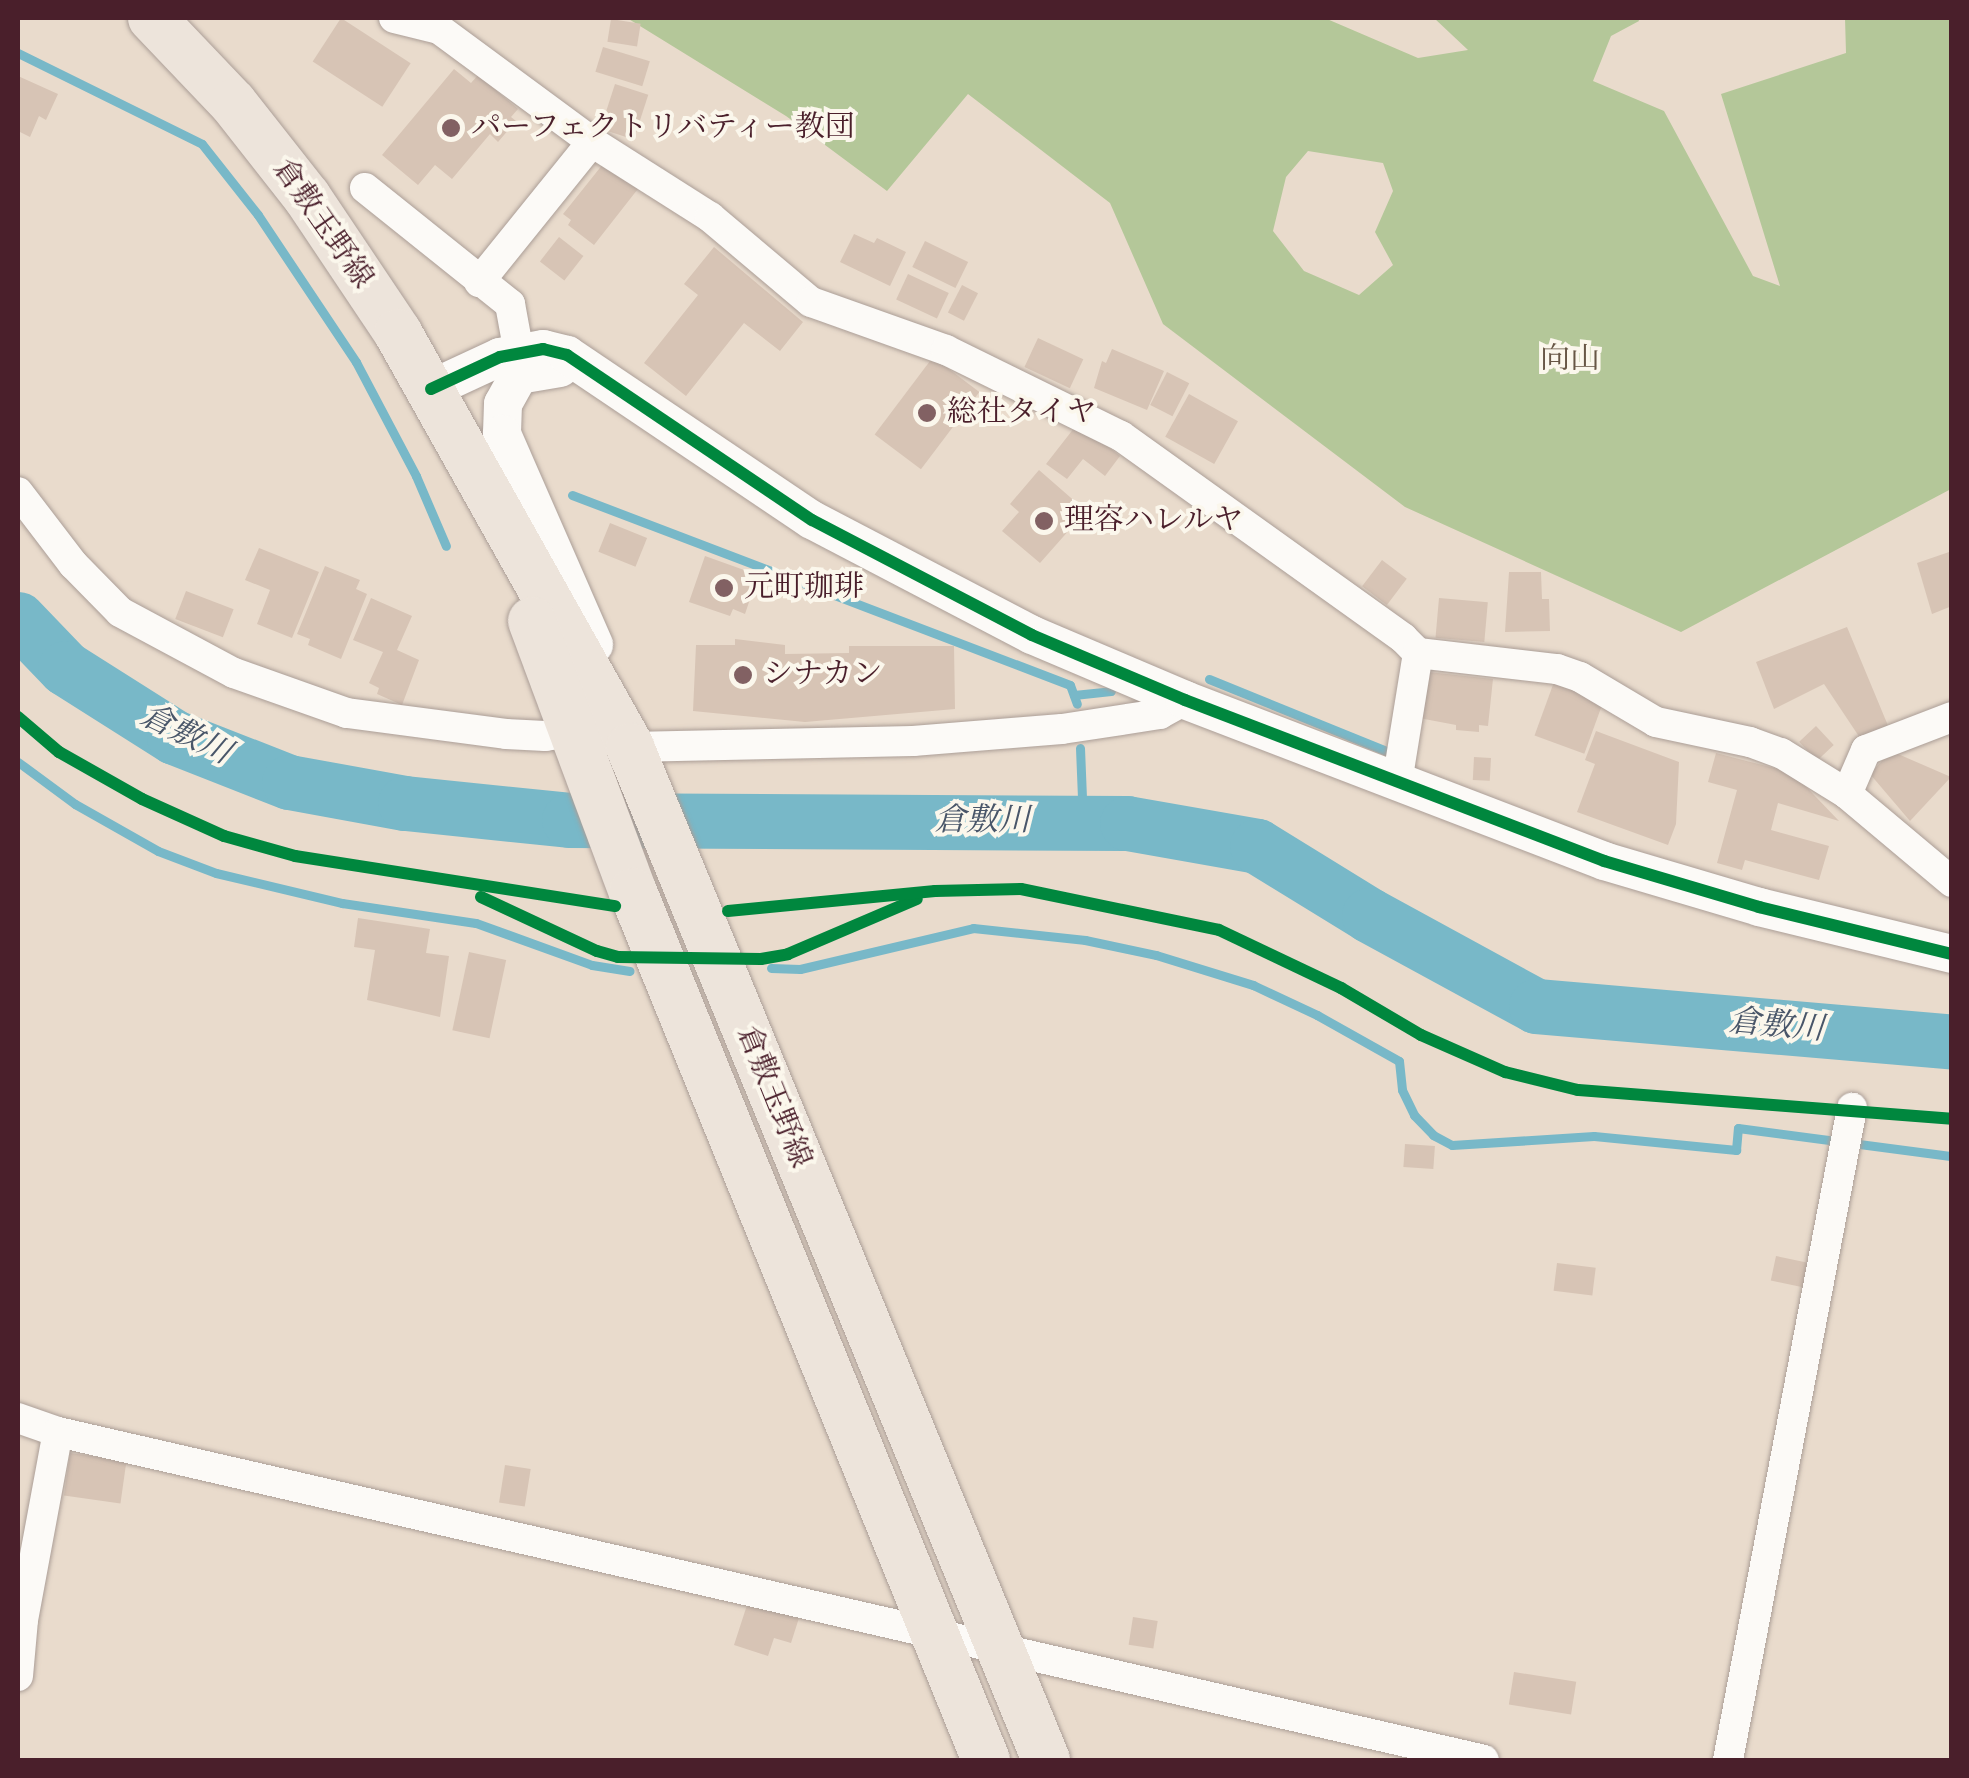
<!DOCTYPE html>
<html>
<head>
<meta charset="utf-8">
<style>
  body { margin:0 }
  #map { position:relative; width:1969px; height:1778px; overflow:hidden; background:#e9dbcc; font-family:Vollkorn,"Noto Serif JP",serif }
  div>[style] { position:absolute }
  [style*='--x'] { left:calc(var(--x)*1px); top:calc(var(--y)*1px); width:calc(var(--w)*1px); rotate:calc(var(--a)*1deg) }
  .forest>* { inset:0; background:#b4c799 }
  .stream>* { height:9px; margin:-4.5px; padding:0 4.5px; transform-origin:4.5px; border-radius:4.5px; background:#78b8c8 }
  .river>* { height:55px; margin:-27.5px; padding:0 27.5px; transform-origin:27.5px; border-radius:27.5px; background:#78b8c8 }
  .building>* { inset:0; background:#d7c4b5; transform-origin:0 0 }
  .roads { filter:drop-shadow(0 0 2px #ab9e97) drop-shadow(0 0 2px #ab9e97) }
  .minor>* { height:30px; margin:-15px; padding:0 15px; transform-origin:15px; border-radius:15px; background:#fcfaf7 }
  .tertiary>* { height:38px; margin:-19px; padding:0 19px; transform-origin:19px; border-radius:19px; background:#fcfaf7 }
  .primary>* { height:48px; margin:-24px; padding:0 24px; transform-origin:24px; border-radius:24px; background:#ede4db }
  .cycleway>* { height:12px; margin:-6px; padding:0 6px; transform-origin:6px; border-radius:6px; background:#00873e }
  .dots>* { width:28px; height:28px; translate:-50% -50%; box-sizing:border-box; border:5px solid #fbf7ec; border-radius:50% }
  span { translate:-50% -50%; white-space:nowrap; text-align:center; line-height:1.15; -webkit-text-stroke:8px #fbf7ec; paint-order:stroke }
  .poi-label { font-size:30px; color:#4a1f2b }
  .left { translate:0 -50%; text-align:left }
  .street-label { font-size:30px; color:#4a1f2b }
  .park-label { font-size:30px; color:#675645 }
  .water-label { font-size:32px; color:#495669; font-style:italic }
  .frame { position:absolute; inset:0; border:20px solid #4a1f2b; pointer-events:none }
</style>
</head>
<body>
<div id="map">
  <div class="forest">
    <div style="clip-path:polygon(evenodd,627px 18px,1311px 18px,1327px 19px,1418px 58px,1468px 50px,1434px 18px,1638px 18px,1639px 21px,1611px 36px,1593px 81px,1664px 111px,1753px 276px,1780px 286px,1721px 94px,1846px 53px,1845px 18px,1951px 18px,1951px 489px,1681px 632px,1405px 507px,1163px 324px,1110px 203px,968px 94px,887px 191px,786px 116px,627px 18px,1308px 151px,1383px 163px,1393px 191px,1375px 232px,1393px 265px,1359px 295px,1304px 271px,1273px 231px,1286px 177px,1308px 151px)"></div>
  </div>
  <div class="stream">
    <div style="--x:18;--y:53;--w:205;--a:26.3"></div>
    <div style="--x:202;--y:144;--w:90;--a:51.7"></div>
    <div style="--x:258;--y:215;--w:177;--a:56.3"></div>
    <div style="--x:356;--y:362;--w:129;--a:62.2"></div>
    <div style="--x:416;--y:476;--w:76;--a:66.8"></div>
    <div style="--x:572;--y:495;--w:533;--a:20.88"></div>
    <div style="--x:1070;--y:685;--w:20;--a:70"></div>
    <div style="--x:1209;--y:679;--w:196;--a:22.1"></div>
    <div style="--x:1074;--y:695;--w:37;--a:-6"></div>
    <div style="--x:1080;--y:748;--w:75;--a:87.7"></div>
    <div style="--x:18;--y:762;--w:71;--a:36.4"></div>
    <div style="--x:75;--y:804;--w:95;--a:29.5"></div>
    <div style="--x:158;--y:851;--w:62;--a:20.8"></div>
    <div style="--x:216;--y:873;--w:130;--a:13.4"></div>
    <div style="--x:342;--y:903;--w:135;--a:8.5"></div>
    <div style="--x:476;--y:923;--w:123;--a:19.9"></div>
    <div style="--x:592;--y:965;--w:38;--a:9"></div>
    <div style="--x:771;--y:968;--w:29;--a:2"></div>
    <div style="--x:800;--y:969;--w:178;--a:-13.3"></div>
    <div style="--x:973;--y:928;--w:113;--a:6.1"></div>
    <div style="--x:1085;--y:940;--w:73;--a:11.9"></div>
    <div style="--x:1156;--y:955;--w:102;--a:17.2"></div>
    <div style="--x:1253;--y:985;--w:71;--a:25.1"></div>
    <div style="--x:1317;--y:1015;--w:94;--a:29.3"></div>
    <div style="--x:1399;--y:1061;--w:29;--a:84"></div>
    <div style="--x:1402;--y:1090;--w:28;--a:64"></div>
    <div style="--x:1414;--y:1115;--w:28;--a:46"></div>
    <div style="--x:1433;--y:1135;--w:21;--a:28"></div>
    <div style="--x:1452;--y:1145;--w:142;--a:-3.6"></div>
    <div style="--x:1594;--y:1136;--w:143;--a:5.6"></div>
    <div style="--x:1736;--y:1150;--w:22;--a:-85"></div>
    <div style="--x:1738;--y:1128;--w:216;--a:7.5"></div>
  </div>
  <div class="river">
    <div style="--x:18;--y:619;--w:68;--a:46.2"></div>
    <div style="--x:65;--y:668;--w:129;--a:32.3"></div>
    <div style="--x:174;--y:737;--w:123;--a:21.4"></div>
    <div style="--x:289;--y:782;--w:118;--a:10.3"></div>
    <div style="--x:405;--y:803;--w:165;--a:5.9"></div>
    <div style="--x:569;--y:820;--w:558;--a:0.31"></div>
    <div style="--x:1127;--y:823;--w:132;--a:10"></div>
    <div style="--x:1257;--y:846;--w:132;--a:31.6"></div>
    <div style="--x:1369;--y:915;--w:190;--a:28.6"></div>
    <div style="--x:1536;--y:1006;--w:418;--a:4.9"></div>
  </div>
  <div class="building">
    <div style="left:341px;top:18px;width:83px;height:52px;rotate:33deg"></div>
    <div style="left:611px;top:19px;width:30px;height:23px;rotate:9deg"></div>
    <div style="left:603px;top:47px;width:49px;height:26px;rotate:17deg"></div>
    <div style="clip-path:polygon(454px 69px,471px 83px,478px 75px,518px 109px,511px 117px,516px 121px,498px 142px,490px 134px,452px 179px,435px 165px,418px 185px,382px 155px)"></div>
    <div style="clip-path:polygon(18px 76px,58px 94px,46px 120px,39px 116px,30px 137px,18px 131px)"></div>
    <div style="left:615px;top:84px;width:35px;height:47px;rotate:18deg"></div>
    <div style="clip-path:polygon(607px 159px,641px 185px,594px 245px,568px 225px,571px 220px,563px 214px)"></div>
    <div style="clip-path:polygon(854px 234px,874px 243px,877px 238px,906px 252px,890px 286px,840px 262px)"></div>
    <div style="left:559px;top:237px;width:31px;height:31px;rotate:38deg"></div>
    <div style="left:925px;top:241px;width:48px;height:29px;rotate:26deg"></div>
    <div style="clip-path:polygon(714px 247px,803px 322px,780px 351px,744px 323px,686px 396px,644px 363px,698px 295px,684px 284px)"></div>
    <div style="left:908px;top:274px;width:45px;height:28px;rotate:25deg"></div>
    <div style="left:962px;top:285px;width:18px;height:31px;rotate:27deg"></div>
    <div style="left:1038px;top:338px;width:50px;height:32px;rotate:25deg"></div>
    <div style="clip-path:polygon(1112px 349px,1164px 371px,1147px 410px,1094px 388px,1102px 361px,1106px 363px)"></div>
    <div style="left:933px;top:357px;width:58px;height:97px;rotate:37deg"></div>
    <div style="left:1167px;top:372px;width:25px;height:37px;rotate:27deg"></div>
    <div style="left:1189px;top:394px;width:56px;height:49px;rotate:29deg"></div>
    <div style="clip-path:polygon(1078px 423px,1120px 456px,1105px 476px,1083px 459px,1067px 479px,1046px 464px)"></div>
    <div style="clip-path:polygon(1039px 470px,1086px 511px,1040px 563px,1002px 531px,1019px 512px,1010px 504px)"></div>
    <div style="left:610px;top:523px;width:40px;height:31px;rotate:22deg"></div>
    <div style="clip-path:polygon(259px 548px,319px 572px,292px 638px,257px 624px,270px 590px,245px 580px)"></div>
    <div style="clip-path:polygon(1952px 551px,1952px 606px,1932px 614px,1917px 563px)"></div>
    <div style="clip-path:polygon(705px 556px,758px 575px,745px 614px,733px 609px,730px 616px,689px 602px)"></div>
    <div style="left:1382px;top:560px;width:31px;height:33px;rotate:37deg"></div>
    <div style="clip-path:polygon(325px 566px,360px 580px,356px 589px,367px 594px,341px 659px,308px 645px,310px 639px,297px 634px)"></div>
    <div style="clip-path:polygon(1509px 572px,1541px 572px,1542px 599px,1549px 599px,1550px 631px,1505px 632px)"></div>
    <div style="left:186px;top:591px;width:51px;height:30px;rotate:21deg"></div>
    <div style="clip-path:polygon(371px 598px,412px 616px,397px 650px,419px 660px,402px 705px,377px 694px,379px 688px,369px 683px,383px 652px,353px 640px)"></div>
    <div style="left:1439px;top:598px;width:49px;height:40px;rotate:5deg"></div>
    <div style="clip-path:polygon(1847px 627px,1889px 728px,1860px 738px,1824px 684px,1774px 709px,1756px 662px)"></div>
    <div style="clip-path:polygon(735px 639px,785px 645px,785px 654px,849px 653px,849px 646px,954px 646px,955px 709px,805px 722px,693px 711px,696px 645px,735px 645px)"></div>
    <div style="clip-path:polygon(1428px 672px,1493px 679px,1488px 726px,1479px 725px,1479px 732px,1456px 730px,1456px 725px,1419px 718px)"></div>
    <div style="left:1554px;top:682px;width:53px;height:57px;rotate:20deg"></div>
    <div style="left:1816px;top:726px;width:26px;height:23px;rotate:47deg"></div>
    <div style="clip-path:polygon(1596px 731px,1679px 762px,1676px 824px,1668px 845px,1577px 812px,1595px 764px,1585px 760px)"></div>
    <div style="clip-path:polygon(1891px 751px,1951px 777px,1910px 821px,1870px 774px)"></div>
    <div style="clip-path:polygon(1716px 753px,1793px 773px,1839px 821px,1778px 803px,1771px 830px,1829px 846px,1819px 880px,1745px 860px,1742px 870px,1717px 863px,1737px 790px,1708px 782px)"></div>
    <div style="left:1474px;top:757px;width:17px;height:23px;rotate:3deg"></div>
    <div style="clip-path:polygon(358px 918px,430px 929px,426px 953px,449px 956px,440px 1017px,367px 1000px,375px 950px,354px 947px)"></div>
    <div style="left:469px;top:952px;width:38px;height:80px;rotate:12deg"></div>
    <div style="left:1405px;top:1144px;width:30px;height:23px;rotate:4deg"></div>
    <div style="left:1776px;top:1256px;width:35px;height:25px;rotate:12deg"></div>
    <div style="left:1557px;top:1263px;width:39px;height:28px;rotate:7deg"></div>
    <div style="left:70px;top:1453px;width:57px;height:43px;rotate:8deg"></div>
    <div style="left:505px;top:1465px;width:26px;height:38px;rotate:9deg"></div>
    <div style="clip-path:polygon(748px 1602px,799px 1618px,791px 1643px,774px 1638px,768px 1656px,734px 1645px)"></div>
    <div style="left:1133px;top:1617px;width:25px;height:28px;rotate:9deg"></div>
    <div style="left:1514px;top:1672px;width:63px;height:33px;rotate:9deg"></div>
  </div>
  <div class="roads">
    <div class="minor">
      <div style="--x:394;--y:18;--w:46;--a:13.7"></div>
      <div style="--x:439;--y:29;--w:190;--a:36.4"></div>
      <div style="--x:592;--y:142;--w:140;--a:32.4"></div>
      <div style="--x:710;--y:217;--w:132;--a:40.1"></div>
      <div style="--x:811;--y:302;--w:143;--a:19.6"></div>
      <div style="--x:946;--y:350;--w:195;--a:26.2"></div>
      <div style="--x:1121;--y:436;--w:347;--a:35.6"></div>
      <div style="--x:1403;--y:638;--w:21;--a:45"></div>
      <div style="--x:1418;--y:653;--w:132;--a:99.2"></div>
      <div style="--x:365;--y:188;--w:186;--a:38.7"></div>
      <div style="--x:510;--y:304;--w:50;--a:79.6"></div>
      <div style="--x:479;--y:282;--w:180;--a:-51.1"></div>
      <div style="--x:18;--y:492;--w:91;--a:52.6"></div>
      <div style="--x:73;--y:564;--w:67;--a:45.6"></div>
      <div style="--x:120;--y:612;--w:129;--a:28.2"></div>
      <div style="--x:234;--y:673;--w:120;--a:19.5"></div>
      <div style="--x:347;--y:713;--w:160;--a:7.5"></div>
      <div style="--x:506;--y:734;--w:39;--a:3"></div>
      <div style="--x:545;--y:736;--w:30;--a:-8"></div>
      <div style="--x:1418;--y:653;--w:140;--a:6.6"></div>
      <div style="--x:1557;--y:669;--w:24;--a:19"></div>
      <div style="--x:1580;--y:677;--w:88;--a:30.6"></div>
      <div style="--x:1656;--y:722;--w:96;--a:12"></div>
      <div style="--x:1750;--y:742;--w:33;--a:20"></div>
      <div style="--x:1781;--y:753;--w:78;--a:31.8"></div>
      <div style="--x:1847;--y:794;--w:137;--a:40"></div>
      <div style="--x:630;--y:747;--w:283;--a:-1.2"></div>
      <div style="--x:913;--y:741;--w:149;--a:-4.6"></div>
      <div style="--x:1062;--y:729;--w:99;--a:-8.7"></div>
      <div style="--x:1160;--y:714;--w:29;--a:-29"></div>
      <div style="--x:1847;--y:794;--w:48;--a:-66.6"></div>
      <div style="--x:1866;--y:750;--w:92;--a:-21"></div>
      <div style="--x:18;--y:1418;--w:42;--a:19.3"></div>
      <div style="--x:58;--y:1432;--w:1463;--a:12.95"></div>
      <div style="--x:18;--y:1676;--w:56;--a:-84.9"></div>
      <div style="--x:23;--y:1620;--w:191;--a:-79.5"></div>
      <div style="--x:1728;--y:1760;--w:664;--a:-79.23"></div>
    </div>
    <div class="tertiary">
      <div style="--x:560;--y:368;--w:42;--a:170.3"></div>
      <div style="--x:519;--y:375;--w:33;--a:119"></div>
      <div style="--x:503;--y:404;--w:30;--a:92"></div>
      <div style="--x:502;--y:434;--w:230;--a:66.4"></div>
      <div style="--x:431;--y:389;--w:76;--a:-24.9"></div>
      <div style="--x:500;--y:357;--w:44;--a:-10.5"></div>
      <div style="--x:543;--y:349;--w:25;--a:14"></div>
      <div style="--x:567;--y:355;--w:295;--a:34"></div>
      <div style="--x:812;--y:520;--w:248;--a:27.6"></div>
      <div style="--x:1032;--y:635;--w:166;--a:23"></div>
      <div style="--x:1185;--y:700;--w:449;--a:21"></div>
      <div style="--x:1604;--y:861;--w:162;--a:16.5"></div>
      <div style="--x:1759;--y:907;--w:199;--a:13.7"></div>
    </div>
    <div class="primary">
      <div style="--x:152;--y:18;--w:117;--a:46.4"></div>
      <div style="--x:233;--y:103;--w:120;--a:51.8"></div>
      <div style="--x:307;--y:197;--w:164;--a:56.2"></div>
      <div style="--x:398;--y:333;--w:475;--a:60.7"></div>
      <div style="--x:630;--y:747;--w:1095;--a:67.67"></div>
      <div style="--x:532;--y:621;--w:289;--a:69.6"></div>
      <div style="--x:633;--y:892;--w:937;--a:67.87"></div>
    </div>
  </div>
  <div class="cycleway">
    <div style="--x:431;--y:389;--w:76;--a:-24.9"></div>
    <div style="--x:500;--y:357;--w:44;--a:-10.5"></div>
    <div style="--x:543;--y:349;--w:25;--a:14"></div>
    <div style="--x:567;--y:355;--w:295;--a:34"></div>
    <div style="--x:812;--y:520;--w:248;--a:27.6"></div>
    <div style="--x:1032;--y:635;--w:166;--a:23"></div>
    <div style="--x:1185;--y:700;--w:449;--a:21"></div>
    <div style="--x:1604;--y:861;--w:162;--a:16.5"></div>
    <div style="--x:1759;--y:907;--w:199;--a:13.7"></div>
    <div style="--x:18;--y:717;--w:54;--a:40.5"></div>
    <div style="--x:59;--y:752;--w:95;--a:29.5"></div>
    <div style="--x:142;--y:799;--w:90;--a:24.3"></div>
    <div style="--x:224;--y:836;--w:74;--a:15.7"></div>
    <div style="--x:295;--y:856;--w:324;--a:8.9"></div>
    <div style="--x:481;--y:897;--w:128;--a:25"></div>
    <div style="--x:597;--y:951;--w:22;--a:16"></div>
    <div style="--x:618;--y:957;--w:143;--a:0.8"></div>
    <div style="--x:761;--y:959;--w:27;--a:-10"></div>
    <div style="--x:788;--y:954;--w:140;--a:-23.1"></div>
    <div style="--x:728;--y:911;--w:208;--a:-5.5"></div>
    <div style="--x:935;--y:891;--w:86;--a:-1.3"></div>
    <div style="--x:1021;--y:889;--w:202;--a:11.7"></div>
    <div style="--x:1219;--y:930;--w:135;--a:25.4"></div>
    <div style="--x:1341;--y:988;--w:93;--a:30.4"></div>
    <div style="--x:1421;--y:1035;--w:92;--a:23.8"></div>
    <div style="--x:1505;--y:1072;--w:75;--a:13.9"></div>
    <div style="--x:1578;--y:1090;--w:375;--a:4.4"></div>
  </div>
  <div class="dots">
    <div style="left:451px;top:128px;background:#826163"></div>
    <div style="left:927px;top:413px;background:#826163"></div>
    <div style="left:1044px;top:521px;background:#826163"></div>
    <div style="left:724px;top:588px;background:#826163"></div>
    <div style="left:743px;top:675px;background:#826163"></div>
  </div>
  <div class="poi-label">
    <span class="left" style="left:471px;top:128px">パーフェクトリバティー教団</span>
    <span class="left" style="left:947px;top:413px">総社タイヤ</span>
    <span class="left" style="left:1064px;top:521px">理容ハレルヤ</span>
    <span class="left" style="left:744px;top:588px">元町珈琲</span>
    <span class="left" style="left:763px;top:675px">シナカン</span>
  </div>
  <div class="street-label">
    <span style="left:322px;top:224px;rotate:55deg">倉敷玉野線</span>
    <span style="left:773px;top:1097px;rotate:68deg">倉敷玉野線</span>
  </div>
  <div class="park-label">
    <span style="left:1570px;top:360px">向山</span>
  </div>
  <div class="water-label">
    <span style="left:185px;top:736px;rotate:26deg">倉敷川</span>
    <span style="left:982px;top:822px">倉敷川</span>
    <span style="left:1776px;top:1027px;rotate:5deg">倉敷川</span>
  </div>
  <div class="frame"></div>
</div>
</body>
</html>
